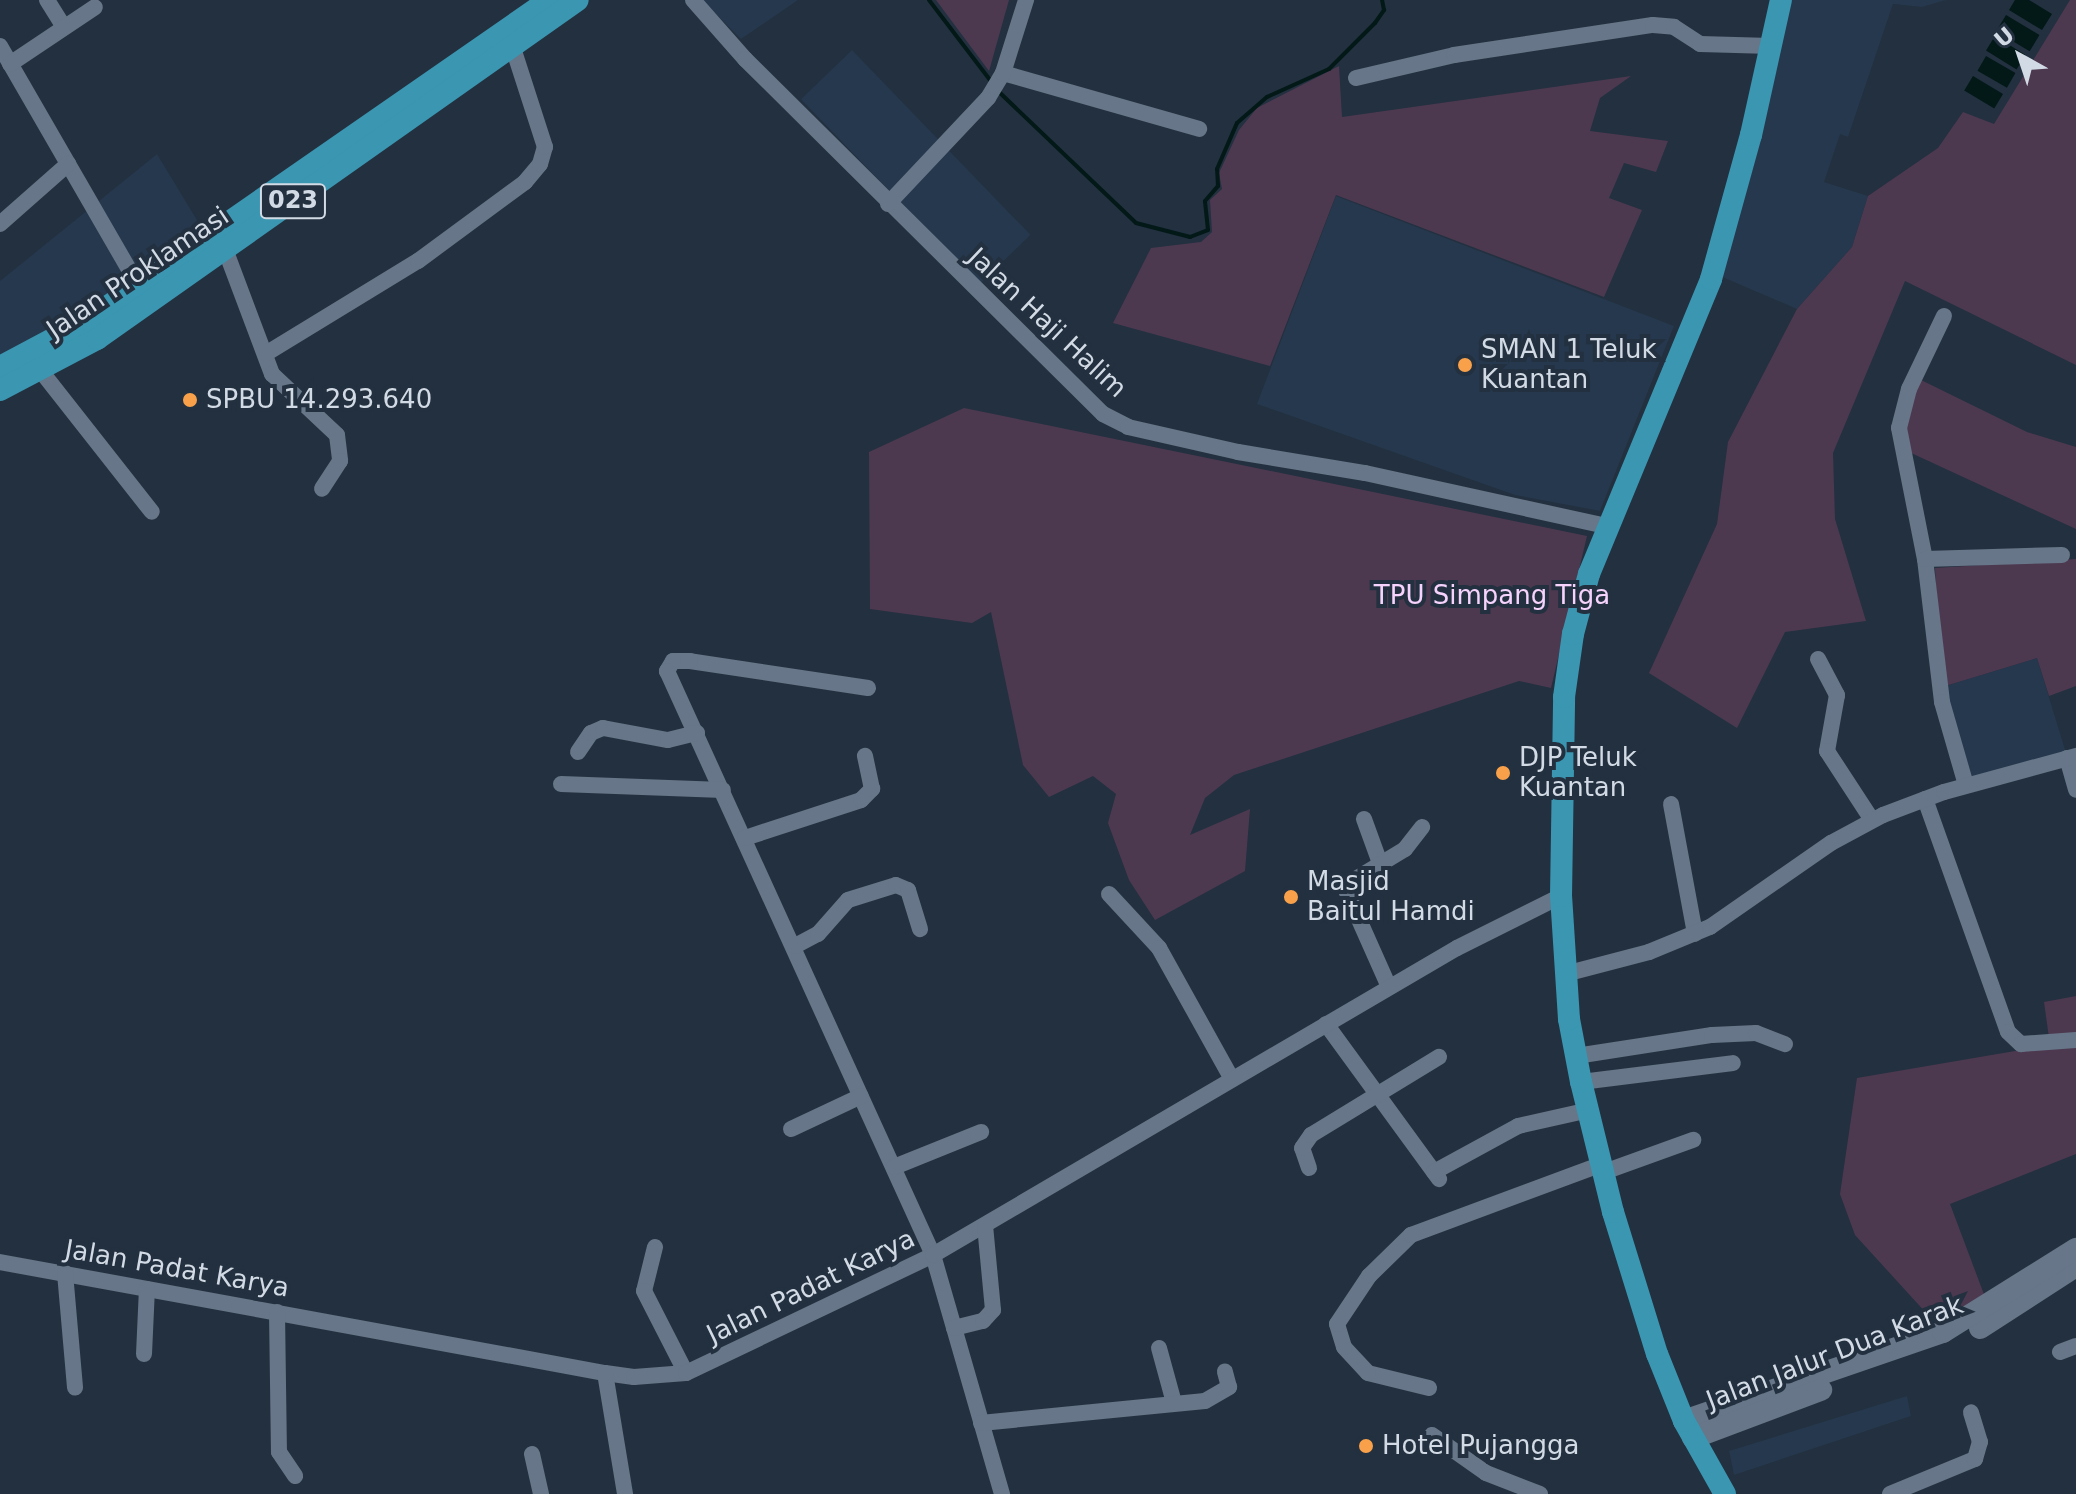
<!DOCTYPE html>
<html>
<head>
<meta charset="utf-8">
<style>
  body { margin:0 }
  #map { position:relative; width:2076px; height:1494px; overflow:hidden; background:#23303f; font-family:"DejaVu Sans",sans-serif }
  div>[style] { position:absolute }
  [style*='--x'] { left:calc(var(--x)*1px); top:calc(var(--y)*1px); width:calc(var(--w)*1px); rotate:calc(var(--a)*1deg) }
  .built>* { inset:0; background:#26384d; transform-origin:0 0 }
  .green>* { inset:0; background:#4c3950 }
  .water>* { inset:0; background:#021917; transform-origin:0 0 }
  .stream>* { height:4px; margin:-2px; padding:0 2px; transform-origin:2px; border-radius:2px; background:#021917 }
  .minor>* { height:16px; margin:-8px; padding:0 8px; transform-origin:8px; border-radius:8px; background:#677688 }
  .secondary>* { height:22px; margin:-11px; padding:0 11px; transform-origin:11px; border-radius:11px; background:#677688 }
  .trunk>* { height:22px; margin:-11px; padding:0 11px; transform-origin:11px; border-radius:11px; background:#3a96b1 }
  .dots>* { width:22px; height:22px; translate:-50% -50%; box-sizing:border-box; border:4px solid #23303f; border-radius:50% }
  span { translate:-50% -50%; white-space:nowrap; text-align:center; line-height:1.15; -webkit-text-stroke:8px #23303f; paint-order:stroke }
  .shield-label span { padding:2px 6px; background:#23303f; border:2px solid; border-radius:6px; -webkit-text-stroke-width:0 }
  .shield-label { font-size:24px; color:#d2dbe5; font-weight:700 }
  .street-label { font-size:26px; color:#d2dbe5 }
  .poi-label { font-size:26px; color:#d2dbe5 }
  .left { translate:0 -50%; text-align:left }
  .park-label { font-size:26px; color:#f6d3fc }
  .north { position:absolute; left:1980px; top:16px; width:80px; height:80px; -webkit-text-stroke:6px #23303f; paint-order:stroke; rotate:320deg; font-size:22px; font-weight:700; line-height:32px; text-align:center; color:#d2dbe5 }
  .north::after { content:''; display:block; margin:auto; width:28px; height:36px; background:#d2dbe5; clip-path:polygon(50% 0,100% 100%,50% 72%,0 100%) }
</style>
</head>
<body>
<div id="map">
  <div class="built">
    <div style="clip-path:polygon(702px 0,798px 0,741px 39px)"></div>
    <div style="clip-path:polygon(1791px 0,1946px 0,1922px 7px,1893px 4px,1848px 137px,1840px 134px,1824px 182px,1868px 196px,1852px 247px,1797px 309px,1720px 276px)"></div>
    <div style="left:852px;top:50px;width:257px;height:71px;rotate:46deg"></div>
    <div style="clip-path:polygon(157px 154px,203px 230px,85px 315px,0 360px,0 281px)"></div>
    <div style="clip-path:polygon(1336px 196px,1674px 326px,1600px 511px,1515px 495px,1257px 404px)"></div>
    <div style="left:2037px;top:658px;width:97px;height:99px;rotate:73deg"></div>
    <div style="clip-path:polygon(1907px 1396px,1911px 1416px,1734px 1475px,1729px 1451px)"></div>
  </div>
  <div class="green">
    <div style="clip-path:polygon(936px 0,1009px 0,989px 71px)"></div>
    <div style="clip-path:polygon(2070px 0,2076px 0,2076px 365px,1905px 281px,1833px 453px,1835px 519px,1866px 621px,1785px 632px,1737px 728px,1649px 673px,1717px 524px,1728px 442px,1797px 309px,1852px 247px,1868px 196px,1938px 148px,1963px 112px,1994px 124px)"></div>
    <div style="clip-path:polygon(1339px 66px,1342px 117px,1631px 76px,1600px 98px,1590px 131px,1668px 141px,1656px 172px,1624px 163px,1609px 198px,1642px 210px,1604px 297px,1336px 195px,1270px 366px,1113px 323px,1151px 248px,1201px 242px,1212px 232px,1210px 200px,1222px 189px,1219px 173px,1239px 130px,1257px 108px)"></div>
    <div style="clip-path:polygon(1919px 379px,2027px 432px,2076px 447px,2076px 529px,1909px 452px,1904px 425px)"></div>
    <div style="clip-path:polygon(964px 408px,1587px 536px,1551px 688px,1519px 681px,1234px 775px,1205px 798px,1190px 835px,1250px 809px,1245px 871px,1155px 920px,1129px 880px,1108px 823px,1116px 794px,1093px 776px,1049px 797px,1023px 765px,991px 612px,972px 623px,870px 609px,869px 452px)"></div>
    <div style="clip-path:polygon(2076px 559px,2076px 686px,2049px 696px,2037px 658px,1942px 687px,1935px 568px)"></div>
    <div style="clip-path:polygon(2076px 996px,2076px 1154px,1950px 1204px,1985px 1297px,1938px 1326px,1855px 1235px,1840px 1194px,1857px 1078px,2050px 1045px,2044px 1002px)"></div>
  </div>
  <div class="water">
    <div style="clip-path:polygon(2015px 0,2029px 0,2052px 14px,2042px 30px,2009px 10px)"></div>
    <div style="left:2006px;top:15px;width:39px;height:19px;rotate:31deg"></div>
    <div style="left:1995px;top:36px;width:36px;height:17px;rotate:32deg"></div>
    <div style="left:1986px;top:56px;width:34px;height:17px;rotate:30deg"></div>
    <div style="left:1973px;top:76px;width:35px;height:17px;rotate:31deg"></div>
  </div>
  <div class="stream">
    <div style="--x:929;--y:0;--w:106;--a:52.7"></div>
    <div style="--x:998;--y:91;--w:191;--a:43.7"></div>
    <div style="--x:1136;--y:223;--w:56;--a:14.5"></div>
    <div style="--x:1190;--y:237;--w:19;--a:-21"></div>
    <div style="--x:1208;--y:230;--w:29;--a:-96"></div>
    <div style="--x:1205;--y:201;--w:20;--a:-49"></div>
    <div style="--x:1218;--y:186;--w:17;--a:-93"></div>
    <div style="--x:1217;--y:169;--w:50;--a:-66.5"></div>
    <div style="--x:1237;--y:123;--w:40;--a:-41"></div>
    <div style="--x:1267;--y:97;--w:68;--a:-24.3"></div>
    <div style="--x:1329;--y:69;--w:65;--a:-45"></div>
    <div style="--x:1375;--y:23;--w:16;--a:-55"></div>
    <div style="--x:1384;--y:10;--w:10;--a:-101"></div>
  </div>
  <div class="minor">
    <div style="--x:47;--y:0;--w:31;--a:58"></div>
    <div style="--x:693;--y:0;--w:79;--a:48.6"></div>
    <div style="--x:745;--y:59;--w:504;--a:44.76"></div>
    <div style="--x:1103;--y:414;--w:28;--a:27"></div>
    <div style="--x:1128;--y:427;--w:113;--a:12.8"></div>
    <div style="--x:1238;--y:452;--w:129;--a:9.4"></div>
    <div style="--x:1365;--y:473;--w:251;--a:12.4"></div>
    <div style="--x:0;--y:46;--w:276;--a:60"></div>
    <div style="--x:10;--y:64;--w:102;--a:-33.8"></div>
    <div style="--x:1003;--y:73;--w:204;--a:15.9"></div>
    <div style="--x:1356;--y:78;--w:101;--a:-13.2"></div>
    <div style="--x:1454;--y:55;--w:201;--a:-8.6"></div>
    <div style="--x:1653;--y:25;--w:21;--a:5"></div>
    <div style="--x:1674;--y:27;--w:31;--a:33"></div>
    <div style="--x:1700;--y:44;--w:71;--a:1.6"></div>
    <div style="--x:888;--y:204;--w:146;--a:-46.7"></div>
    <div style="--x:988;--y:98;--w:29;--a:-59"></div>
    <div style="--x:1003;--y:73;--w:77;--a:-72.5"></div>
    <div style="--x:0;--y:224;--w:91;--a:-41.4"></div>
    <div style="--x:225;--y:249;--w:134;--a:69.4"></div>
    <div style="--x:272;--y:374;--w:89;--a:43.2"></div>
    <div style="--x:337;--y:435;--w:26;--a:83"></div>
    <div style="--x:340;--y:461;--w:33;--a:123"></div>
    <div style="--x:1944;--y:316;--w:81;--a:115.6"></div>
    <div style="--x:1909;--y:389;--w:40;--a:104.4"></div>
    <div style="--x:1899;--y:428;--w:134;--a:78.8"></div>
    <div style="--x:1925;--y:559;--w:144;--a:83.2"></div>
    <div style="--x:1942;--y:702;--w:86;--a:73.9"></div>
    <div style="--x:267;--y:353;--w:177;--a:-31.4"></div>
    <div style="--x:418;--y:261;--w:133;--a:-36.4"></div>
    <div style="--x:525;--y:182;--w:23;--a:-50"></div>
    <div style="--x:540;--y:164;--w:18;--a:-74"></div>
    <div style="--x:545;--y:147;--w:107;--a:-107.9"></div>
    <div style="--x:41;--y:371;--w:179;--a:51.8"></div>
    <div style="--x:1925;--y:559;--w:137;--a:-1.7"></div>
    <div style="--x:1818;--y:659;--w:41;--a:62.2"></div>
    <div style="--x:1837;--y:695;--w:57;--a:100.1"></div>
    <div style="--x:1827;--y:751;--w:82;--a:56.9"></div>
    <div style="--x:868;--y:688;--w:180;--a:-171.4"></div>
    <div style="--x:690;--y:661;--w:17;--a:180"></div>
    <div style="--x:673;--y:661;--w:12;--a:121"></div>
    <div style="--x:667;--y:671;--w:642;--a:65.51"></div>
    <div style="--x:933;--y:1255;--w:249;--a:73.9"></div>
    <div style="--x:578;--y:752;--w:23;--a:-56"></div>
    <div style="--x:591;--y:733;--w:13;--a:-23"></div>
    <div style="--x:603;--y:728;--w:66;--a:10.5"></div>
    <div style="--x:668;--y:740;--w:30;--a:-14"></div>
    <div style="--x:2067;--y:758;--w:33;--a:74"></div>
    <div style="--x:561;--y:784;--w:162;--a:2.1"></div>
    <div style="--x:1925;--y:799;--w:247;--a:70.4"></div>
    <div style="--x:2008;--y:1032;--w:18;--a:43"></div>
    <div style="--x:2021;--y:1044;--w:55;--a:-4.2"></div>
    <div style="--x:1671;--y:804;--w:132;--a:79.5"></div>
    <div style="--x:1364;--y:819;--w:47;--a:70"></div>
    <div style="--x:745;--y:838;--w:122;--a:-18.1"></div>
    <div style="--x:861;--y:800;--w:16;--a:-45"></div>
    <div style="--x:872;--y:789;--w:34;--a:-102"></div>
    <div style="--x:1109;--y:894;--w:74;--a:47.2"></div>
    <div style="--x:1159;--y:948;--w:150;--a:60.9"></div>
    <div style="--x:795;--y:946;--w:26;--a:-28"></div>
    <div style="--x:818;--y:934;--w:45;--a:-48.6"></div>
    <div style="--x:848;--y:900;--w:50;--a:-17.4"></div>
    <div style="--x:896;--y:885;--w:13;--a:23"></div>
    <div style="--x:908;--y:890;--w:41;--a:72.9"></div>
    <div style="--x:1565;--y:974;--w:87;--a:-14.7"></div>
    <div style="--x:1649;--y:952;--w:66;--a:-22.3"></div>
    <div style="--x:1710;--y:927;--w:147;--a:-34.8"></div>
    <div style="--x:1831;--y:843;--w:59;--a:-28.3"></div>
    <div style="--x:1883;--y:815;--w:65;--a:-20.7"></div>
    <div style="--x:1944;--y:792;--w:137;--a:-15.3"></div>
    <div style="--x:1389;--y:987;--w:111;--a:-114"></div>
    <div style="--x:1344;--y:886;--w:71;--a:-31.2"></div>
    <div style="--x:1405;--y:849;--w:28;--a:-52"></div>
    <div style="--x:1326;--y:1024;--w:192;--a:53.9"></div>
    <div style="--x:1576;--y:1056;--w:138;--a:-8.8"></div>
    <div style="--x:1712;--y:1035;--w:44;--a:-2.6"></div>
    <div style="--x:1756;--y:1033;--w:31;--a:21"></div>
    <div style="--x:1581;--y:1082;--w:153;--a:-7.1"></div>
    <div style="--x:791;--y:1129;--w:77;--a:-25.2"></div>
    <div style="--x:894;--y:1167;--w:94;--a:-21.9"></div>
    <div style="--x:1309;--y:1168;--w:21;--a:-109"></div>
    <div style="--x:1302;--y:1148;--w:16;--a:-55"></div>
    <div style="--x:1311;--y:1135;--w:150;--a:-31.4"></div>
    <div style="--x:1434;--y:1172;--w:96;--a:-28.7"></div>
    <div style="--x:1518;--y:1126;--w:73;--a:-12.7"></div>
    <div style="--x:1604;--y:1172;--w:95;--a:-19.8"></div>
    <div style="--x:655;--y:1247;--w:45;--a:104"></div>
    <div style="--x:644;--y:1291;--w:92;--a:62.9"></div>
    <div style="--x:0;--y:1262;--w:615;--a:10.4"></div>
    <div style="--x:605;--y:1373;--w:29;--a:8"></div>
    <div style="--x:634;--y:1377;--w:52;--a:-4.4"></div>
    <div style="--x:686;--y:1373;--w:274;--a:-25.5"></div>
    <div style="--x:933;--y:1255;--w:607;--a:-30.37"></div>
    <div style="--x:1457;--y:948;--w:116;--a:-26.6"></div>
    <div style="--x:65;--y:1273;--w:115;--a:85"></div>
    <div style="--x:277;--y:1312;--w:140;--a:89.2"></div>
    <div style="--x:279;--y:1452;--w:29;--a:56"></div>
    <div style="--x:954;--y:1328;--w:30;--a:-14"></div>
    <div style="--x:983;--y:1321;--w:15;--a:-48"></div>
    <div style="--x:993;--y:1310;--w:85;--a:-95.4"></div>
    <div style="--x:1159;--y:1348;--w:57;--a:74.7"></div>
    <div style="--x:2060;--y:1352;--w:17;--a:-21"></div>
    <div style="--x:144;--y:1354;--w:65;--a:-87.4"></div>
    <div style="--x:605;--y:1373;--w:123;--a:80.6"></div>
    <div style="--x:1429;--y:1388;--w:63;--a:-166.2"></div>
    <div style="--x:1368;--y:1373;--w:35;--a:-133"></div>
    <div style="--x:1344;--y:1347;--w:24;--a:-107"></div>
    <div style="--x:1337;--y:1324;--w:58;--a:-56.3"></div>
    <div style="--x:1369;--y:1276;--w:59;--a:-44.3"></div>
    <div style="--x:1411;--y:1235;--w:204;--a:-20.4"></div>
    <div style="--x:981;--y:1423;--w:225;--a:-5.6"></div>
    <div style="--x:1205;--y:1401;--w:28;--a:-30"></div>
    <div style="--x:1229;--y:1387;--w:16;--a:-105"></div>
    <div style="--x:1432;--y:1435;--w:66;--a:35.1"></div>
    <div style="--x:1486;--y:1473;--w:58;--a:21.3"></div>
    <div style="--x:532;--y:1454;--w:41;--a:77.3"></div>
    <div style="--x:1890;--y:1494;--w:92;--a:-22.4"></div>
    <div style="--x:1975;--y:1459;--w:18;--a:-74"></div>
    <div style="--x:1980;--y:1442;--w:31;--a:-107"></div>
  </div>
  <div class="secondary">
    <div style="--x:1980;--y:1328;--w:114;--a:-32.9"></div>
    <div style="--x:1684;--y:1421;--w:274;--a:-19"></div>
    <div style="--x:1943;--y:1332;--w:157;--a:-32"></div>
    <div style="--x:1693;--y:1438;--w:137;--a:-20.6"></div>
  </div>
  <div class="trunk">
    <div style="--x:0;--y:367;--w:100;--a:-28.1"></div>
    <div style="--x:88;--y:320;--w:561;--a:-34.77"></div>
    <div style="--x:0;--y:390;--w:110;--a:-27.7"></div>
    <div style="--x:97;--y:339;--w:588;--a:-35.18"></div>
    <div style="--x:1725;--y:1494;--w:84;--a:-119.3"></div>
    <div style="--x:1684;--y:1421;--w:72;--a:-111.9"></div>
    <div style="--x:1657;--y:1354;--w:149;--a:-107.2"></div>
    <div style="--x:1613;--y:1212;--w:134;--a:-103.8"></div>
    <div style="--x:1581;--y:1082;--w:64;--a:-100.8"></div>
    <div style="--x:1569;--y:1019;--w:123;--a:-93.7"></div>
    <div style="--x:1561;--y:896;--w:199;--a:-89.1"></div>
    <div style="--x:1564;--y:697;--w:64;--a:-81.9"></div>
    <div style="--x:1573;--y:634;--w:62;--a:-75.1"></div>
    <div style="--x:1589;--y:574;--w:319;--a:-67.5"></div>
    <div style="--x:1711;--y:279;--w:149;--a:-74.5"></div>
    <div style="--x:1751;--y:135;--w:138;--a:-77.5"></div>
  </div>
  <div class="dots">
    <div style="left:1465px;top:365px;background:#f8a14a"></div>
    <div style="left:190px;top:400px;background:#f8a14a"></div>
    <div style="left:1503px;top:773px;background:#f8a14a"></div>
    <div style="left:1291px;top:897px;background:#f8a14a"></div>
    <div style="left:1366px;top:1446px;background:#f8a14a"></div>
  </div>
  <div class="shield-label">
    <span style="left:293px;top:201px">023</span>
  </div>
  <div class="street-label">
    <span style="left:138px;top:273px;rotate:-34deg">Jalan Proklamasi</span>
    <span style="left:1047px;top:323px;rotate:43deg">Jalan Haji Halim</span>
    <span style="left:177px;top:1269px;rotate:10deg">Jalan Padat Karya</span>
    <span style="left:811px;top:1287px;rotate:-26deg">Jalan Padat Karya</span>
    <span style="left:1835px;top:1353px;rotate:-21deg">Jalan Jalur Dua Karak</span>
  </div>
  <div class="poi-label">
    <span class="left" style="left:1481px;top:365px">SMAN 1 Teluk<br>Kuantan</span>
    <span class="left" style="left:206px;top:400px">SPBU 14.293.640</span>
    <span class="left" style="left:1519px;top:773px">DJP Teluk<br>Kuantan</span>
    <span class="left" style="left:1307px;top:897px">Masjid<br>Baitul Hamdi</span>
    <span class="left" style="left:1382px;top:1446px">Hotel Pujangga</span>
  </div>
  <div class="park-label">
    <span style="left:1492px;top:596px">TPU Simpang Tiga</span>
  </div>
  <div class="north">U</div>
</div>
</body>
</html>
